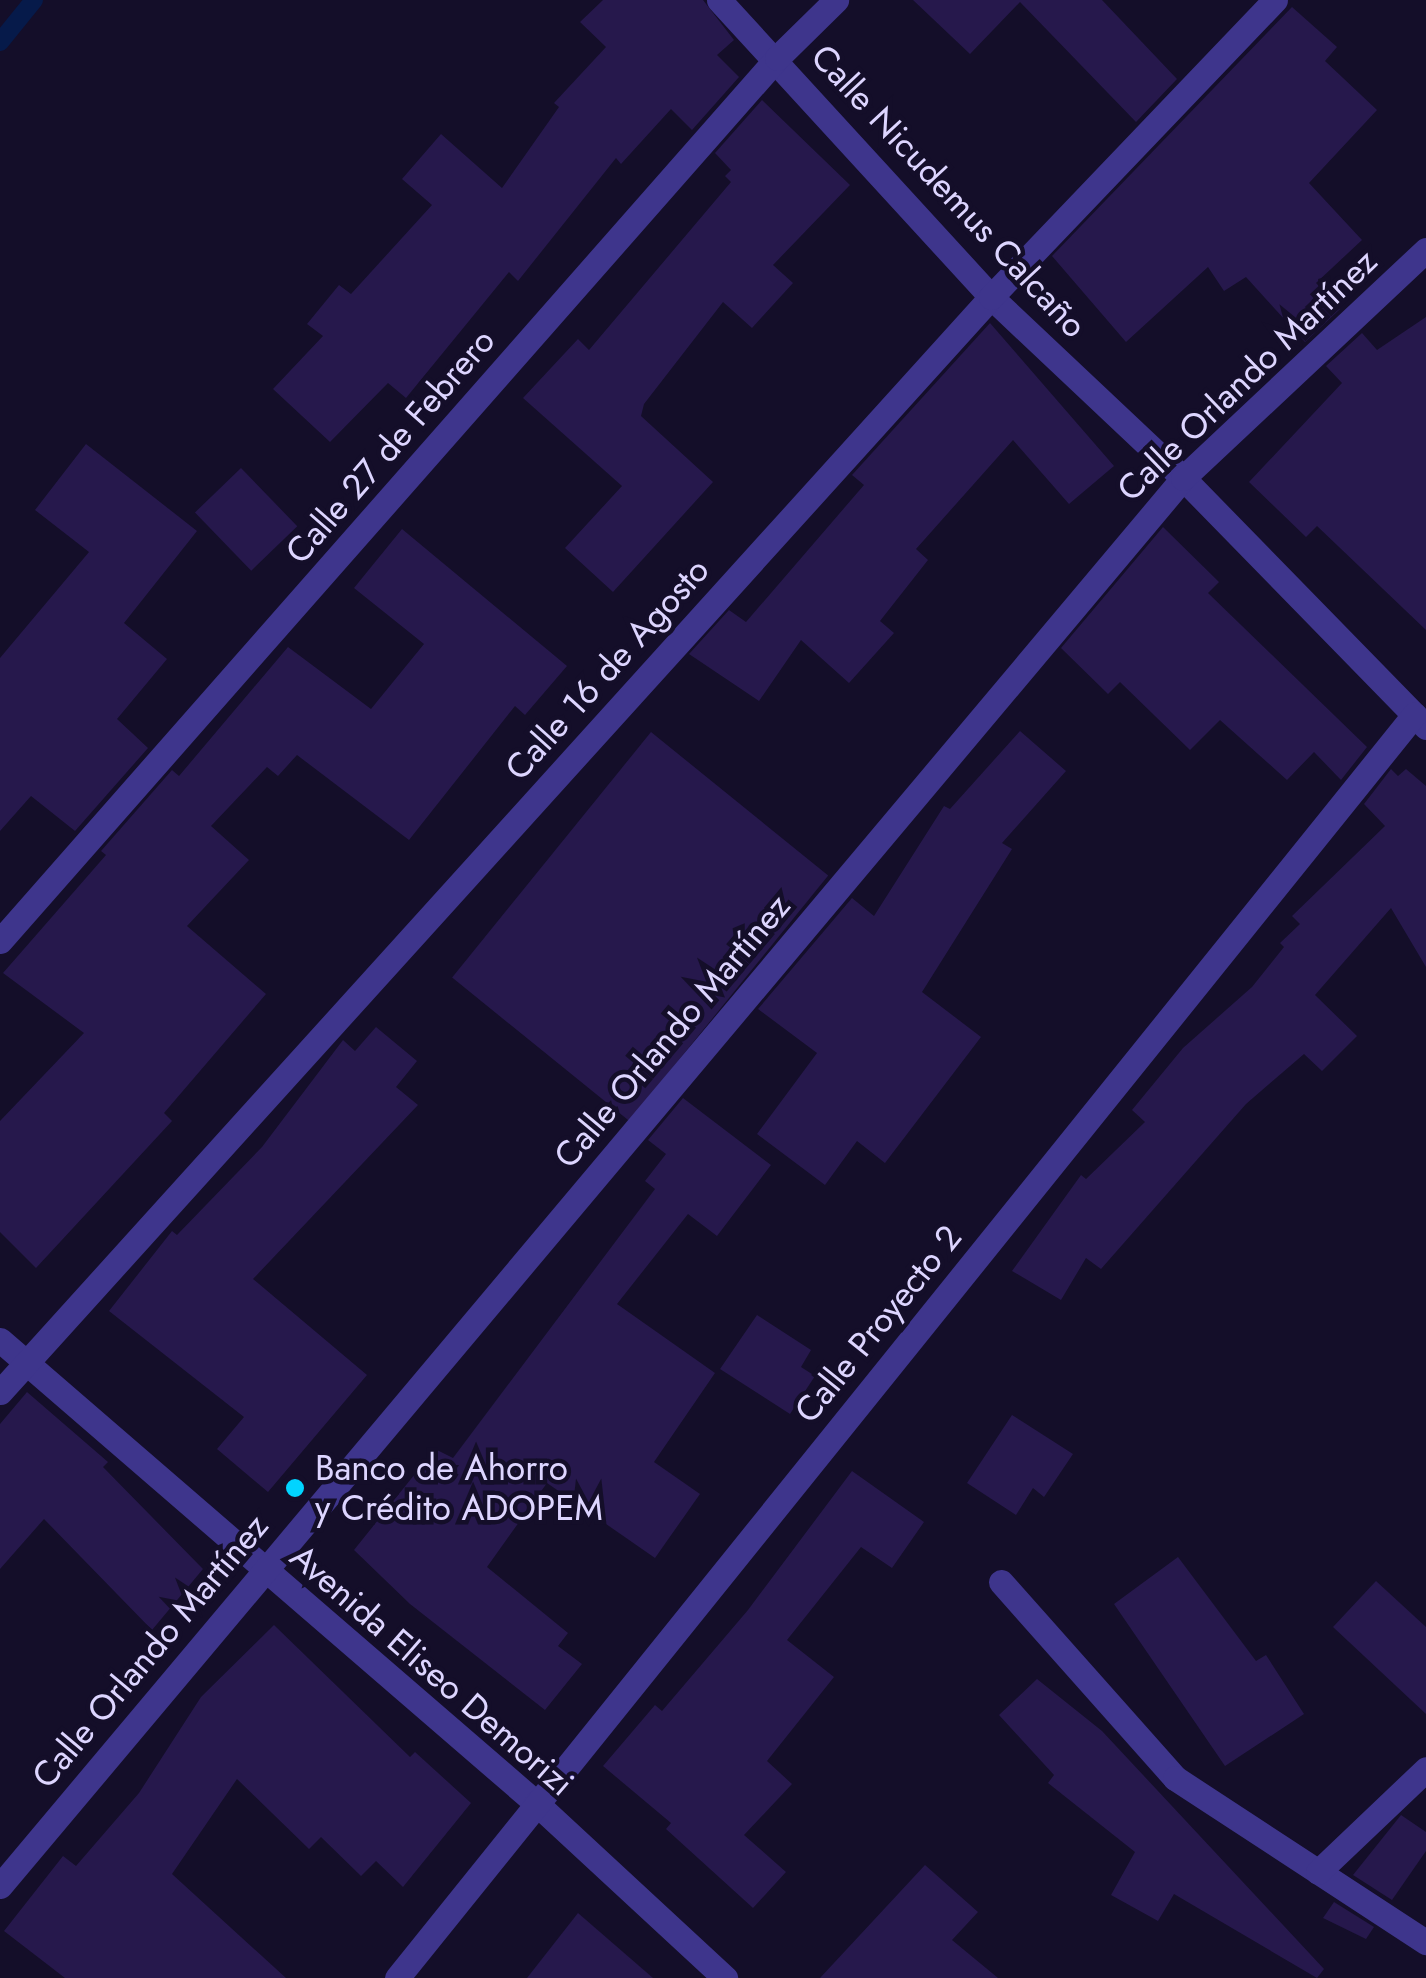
<!DOCTYPE html>
<html>
<head>
<meta charset="utf-8">
<style>
  body { margin:0 }
  #map { position:relative; width:1426px; height:1978px; overflow:hidden; background:#140e29; font-family:Jost,sans-serif }
  div>[style] { position:absolute }
  [style*='--x'] { left:calc(var(--x)*1px); top:calc(var(--y)*1px); width:calc(var(--w)*1px); rotate:calc(var(--a)*1deg) }
  .stream>* { height:18px; margin:-9px; padding:0 9px; transform-origin:9px; border-radius:9px; background:#061a4a }
  .building>* { inset:0; background:#26184c; transform-origin:0 0 }
  .minor>* { height:25px; margin:-12.5px; padding:0 12.5px; transform-origin:12.5px; border-radius:12.5px; background:#3e358c }
  .dots>* { width:28px; height:28px; translate:-50% -50%; box-sizing:border-box; border:5px solid #140e29; border-radius:50% }
  span { translate:-50% -50%; white-space:nowrap; text-align:center; line-height:1.15; -webkit-text-stroke:9px #140e29; paint-order:stroke }
  .street-label { font-size:35px; color:#ddd5ff }
  .poi-label { font-size:35px; color:#ddd5ff }
  .left { translate:0 -50%; text-align:left }
</style>
</head>
<body>
<div id="map">
  <div class="stream">
    <div style="--x:0;--y:42;--w:54;--a:-51"></div>
  </div>
  <div class="building">
    <div style="clip-path:polygon(603px 0,703px 0,734px 40px,717px 55px,739px 77px,692px 130px,671px 109px,621px 164px,616px 158px,518px 281px,509px 272px,406px 398px,388px 383px,330px 442px,273px 389px,323px 336px,307px 324px,339px 285px,351px 294px,432px 205px,402px 179px,441px 134px,502px 188px,559px 107px,554px 103px,606px 47px,580px 22px)"></div>
    <div style="clip-path:polygon(913px 0,1102px 0,1177px 79px,1136px 122px,1020px 2px,970px 54px)"></div>
    <div style="clip-path:polygon(1292px 7px,1337px 47px,1325px 61px,1377px 110px,1309px 183px,1362px 240px,1316px 283px,1340px 309px,1305px 342px,1246px 277px,1224px 291px,1208px 267px,1126px 342px,1052px 256px)"></div>
    <div style="clip-path:polygon(762px 100px,850px 185px,773px 265px,793px 283px,752px 328px,723px 302px,644px 404px,641px 416px,713px 482px,613px 592px,565px 548px,622px 486px,523px 398px,578px 339px,589px 350px,731px 182px,725px 176px,731px 170px,715px 153px)"></div>
    <div style="clip-path:polygon(1426px 317px,1426px 630px,1317px 526px,1306px 537px,1249px 482px,1342px 383px,1326px 366px,1362px 333px,1377px 350px)"></div>
    <div style="clip-path:polygon(990px 323px,1114px 466px,1069px 504px,1013px 440px,916px 549px,928px 560px,880px 621px,894px 633px,849px 683px,801px 640px,759px 701px,689px 654px,729px 610px,746px 622px,864px 485px,852px 475px)"></div>
    <div style="clip-path:polygon(86px 444px,197px 531px,124px 623px,167px 659px,117px 719px,148px 748px,75px 831px,31px 796px,0 831px,0 658px,89px 552px,35px 510px)"></div>
    <div style="left:241px;top:468px;width:81px;height:64px;rotate:46deg"></div>
    <div style="clip-path:polygon(1163px 527px,1219px 582px,1208px 593px,1367px 747px,1341px 780px,1314px 752px,1287px 780px,1220px 720px,1190px 750px,1120px 682px,1108px 694px,1061px 648px)"></div>
    <div style="clip-path:polygon(402px 529px,567px 666px,525px 715px,515px 706px,409px 840px,297px 755px,278px 776px,267px 767px,211px 826px,249px 860px,187px 926px,266px 994px,164px 1113px,172px 1121px,36px 1268px,0 1232px,0 1121px,84px 1033px,3px 973px,106px 855px,101px 851px,172px 770px,179px 776px,288px 647px,371px 709px,424px 644px,354px 588px)"></div>
    <div style="clip-path:polygon(1020px 731px,1066px 771px,1002px 843px,1012px 849px,922px 992px,981px 1037px,885px 1163px,857px 1141px,825px 1185px,757px 1134px,817px 1053px,758px 1009px,852px 898px,874px 916px,944px 806px,950px 809px)"></div>
    <div style="left:651px;top:732px;width:228px;height:316px;rotate:39deg"></div>
    <div style="clip-path:polygon(1391px 769px,1398px 776px,1406px 769px,1426px 786px,1426px 967px,1391px 908px,1315px 995px,1357px 1036px,1322px 1071px,1304px 1054px,1246px 1104px,1101px 1269px,1086px 1258px,1061px 1300px,1012px 1271px,1081px 1175px,1086px 1179px,1145px 1122px,1132px 1110px,1183px 1048px,1252px 987px,1284px 947px,1280px 943px,1300px 924px,1292px 916px,1385px 826px,1364px 804px)"></div>
    <div style="clip-path:polygon(376px 1027px,417px 1061px,396px 1087px,418px 1105px,253px 1279px,367px 1375px,268px 1492px,217px 1449px,244px 1417px,109px 1311px,172px 1231px,177px 1235px,262px 1147px,343px 1040px,355px 1051px)"></div>
    <div style="clip-path:polygon(683px 1098px,771px 1165px,717px 1236px,688px 1214px,617px 1304px,715px 1373px,654px 1462px,700px 1494px,655px 1558px,547px 1483px,487px 1567px,568px 1633px,558px 1646px,582px 1664px,545px 1710px,410px 1604px,354px 1550px,435px 1449px,453px 1458px,655px 1189px,645px 1181px,666px 1154px,648px 1140px)"></div>
    <div style="clip-path:polygon(757px 1315px,811px 1350px,801px 1367px,815px 1376px,790px 1414px,720px 1369px)"></div>
    <div style="clip-path:polygon(27px 1392px,108px 1462px,103px 1467px,203px 1569px,152px 1630px,44px 1519px,0 1569px,0 1424px)"></div>
    <div style="clip-path:polygon(1012px 1415px,1073px 1454px,1044px 1497px,1033px 1488px,1016px 1515px,967px 1483px)"></div>
    <div style="clip-path:polygon(852px 1471px,924px 1522px,892px 1568px,861px 1547px,787px 1640px,834px 1677px,767px 1761px,792px 1784px,744px 1835px,786px 1872px,753px 1908px,666px 1829px,671px 1823px,603px 1766px,655px 1705px,662px 1711px,748px 1610px)"></div>
    <div style="clip-path:polygon(1178px 1557px,1256px 1661px,1266px 1655px,1304px 1714px,1225px 1766px,1114px 1604px)"></div>
    <div style="clip-path:polygon(1376px 1581px,1426px 1627px,1426px 1714px,1333px 1627px)"></div>
    <div style="clip-path:polygon(274px 1625px,410px 1757px,415px 1752px,471px 1803px,403px 1887px,376px 1861px,361px 1876px,321px 1837px,309px 1849px,237px 1779px,172px 1874px,286px 1978px,65px 1978px,4px 1931px,63px 1856px,76px 1866px,139px 1793px,201px 1697px)"></div>
    <div style="clip-path:polygon(1037px 1679px,1102px 1731px,1324px 1969px,1317px 1978px,1174px 1894px,1158px 1921px,1111px 1895px,1135px 1852px,1048px 1783px,1054px 1775px,999px 1715px)"></div>
    <div style="clip-path:polygon(1401px 1815px,1426px 1832px,1426px 1851px,1392px 1900px,1353px 1875px)"></div>
    <div style="clip-path:polygon(925px 1865px,978px 1912px,952px 1940px,998px 1978px,820px 1978px)"></div>
    <div style="clip-path:polygon(1334px 1902px,1374px 1927px,1366px 1939px,1323px 1918px)"></div>
    <div style="clip-path:polygon(578px 1913px,653px 1978px,527px 1978px)"></div>
  </div>
  <div class="minor">
    <div style="--x:719;--y:0;--w:403;--a:47.5"></div>
    <div style="--x:991;--y:297;--w:264;--a:43.3"></div>
    <div style="--x:1183;--y:478;--w:348;--a:45.7"></div>
    <div style="--x:0;--y:941;--w:1176;--a:-48.65"></div>
    <div style="--x:777;--y:58;--w:83;--a:-44.5"></div>
    <div style="--x:0;--y:1340;--w:708;--a:40.82"></div>
    <div style="--x:536;--y:1803;--w:258;--a:42.8"></div>
    <div style="--x:0;--y:1392;--w:1477;--a:-47.85"></div>
    <div style="--x:991;--y:297;--w:411;--a:-46.3"></div>
    <div style="--x:1001;--y:1582;--w:262;--a:48.4"></div>
    <div style="--x:1175;--y:1778;--w:300;--a:33.2"></div>
    <div style="--x:1318;--y:1872;--w:149;--a:-43.6"></div>
    <div style="--x:0;--y:1886;--w:1839;--a:-49.96"></div>
    <div style="--x:1183;--y:478;--w:333;--a:-43.2"></div>
    <div style="--x:397;--y:1978;--w:1622;--a:-51.16"></div>
  </div>
  <div class="dots">
    <div style="left:295px;top:1488px;background:#01d4ff"></div>
  </div>
  <div class="street-label">
    <span style="left:949px;top:191px;rotate:47deg">Calle Nicudemus Calcaño</span>
    <span style="left:1247px;top:375px;rotate:-44deg">Calle Orlando Martínez</span>
    <span style="left:390px;top:446px;rotate:-49deg">Calle 27 de Febrero</span>
    <span style="left:607px;top:669px;rotate:-48deg">Calle 16 de Agosto</span>
    <span style="left:672px;top:1031px;rotate:-50deg">Calle Orlando Martínez</span>
    <span style="left:878px;top:1324px;rotate:-51deg">Calle Proyecto 2</span>
    <span style="left:150px;top:1651px;rotate:-50deg">Calle Orlando Martínez</span>
    <span style="left:432px;top:1670px;rotate:41deg">Avenida Eliseo Demorizi</span>
  </div>
  <div class="poi-label">
    <span class="left" style="left:315px;top:1488px">Banco de Ahorro<br>y Crédito ADOPEM</span>
  </div>
</div>
</body>
</html>
